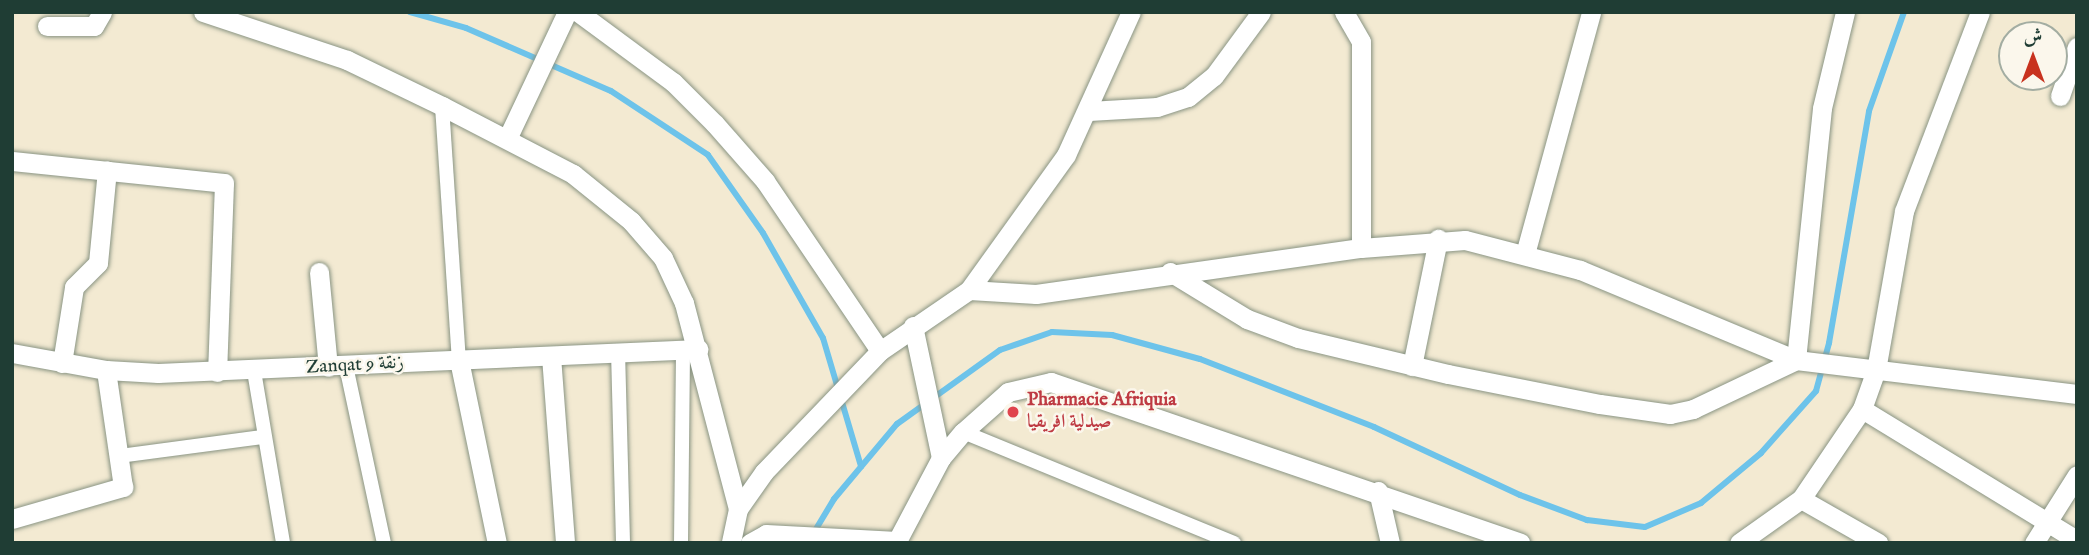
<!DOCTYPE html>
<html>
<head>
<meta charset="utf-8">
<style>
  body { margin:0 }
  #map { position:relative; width:2089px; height:555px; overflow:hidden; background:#f3ead2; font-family:"IM FELL English",Amiri,serif }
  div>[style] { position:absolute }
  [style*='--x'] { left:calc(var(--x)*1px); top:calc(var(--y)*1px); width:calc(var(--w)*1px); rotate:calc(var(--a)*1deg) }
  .stream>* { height:6px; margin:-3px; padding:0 3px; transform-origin:3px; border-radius:3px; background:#6dc3ea }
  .roads { filter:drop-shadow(0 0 2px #899483) drop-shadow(0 0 2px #899483) }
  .pedestrian>* { height:14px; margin:-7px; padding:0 7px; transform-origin:7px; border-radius:7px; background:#fff }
  .minor>* { height:19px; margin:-9.5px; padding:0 9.5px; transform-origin:9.5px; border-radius:9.5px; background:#fff }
  .dots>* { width:19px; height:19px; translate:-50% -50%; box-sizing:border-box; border:4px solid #fbf7ec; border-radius:50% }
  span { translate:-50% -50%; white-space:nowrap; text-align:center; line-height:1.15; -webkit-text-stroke:5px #fbf7ec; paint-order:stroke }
  .street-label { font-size:19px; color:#1f3d34 }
  .health-label { font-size:19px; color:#be3a42; font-weight:700 }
  .left { translate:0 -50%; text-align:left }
  .frame { position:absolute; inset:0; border:14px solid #1f3d34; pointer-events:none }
  .north { position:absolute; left:1998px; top:21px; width:70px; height:70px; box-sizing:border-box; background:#fbf7ec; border:2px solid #a3ada2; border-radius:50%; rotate:0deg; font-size:19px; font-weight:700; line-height:28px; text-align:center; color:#1f3d34 }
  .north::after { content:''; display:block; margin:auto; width:24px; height:32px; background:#c8321e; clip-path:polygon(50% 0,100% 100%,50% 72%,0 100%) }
</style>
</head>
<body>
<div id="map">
  <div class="stream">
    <div style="--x:410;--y:12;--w:58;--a:15.9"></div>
    <div style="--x:466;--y:28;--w:158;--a:23.5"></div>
    <div style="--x:611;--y:91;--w:116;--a:33.4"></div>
    <div style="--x:708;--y:155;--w:95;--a:54.8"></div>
    <div style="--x:763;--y:233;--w:121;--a:60.3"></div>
    <div style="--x:823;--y:338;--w:134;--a:73.5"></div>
    <div style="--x:813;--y:534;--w:41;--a:-59"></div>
    <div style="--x:834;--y:499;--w:98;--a:-50"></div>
    <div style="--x:897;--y:424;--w:127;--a:-35.7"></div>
    <div style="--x:1000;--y:350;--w:55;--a:-19.1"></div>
    <div style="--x:1052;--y:332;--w:60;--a:2.9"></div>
    <div style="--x:1112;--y:335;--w:91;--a:15.3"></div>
    <div style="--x:1200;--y:359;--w:187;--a:21.3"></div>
    <div style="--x:1374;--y:427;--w:161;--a:25"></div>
    <div style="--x:1520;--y:495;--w:72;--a:20.5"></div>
    <div style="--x:1587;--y:520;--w:58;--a:6.9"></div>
    <div style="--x:1645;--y:527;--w:61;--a:-23.2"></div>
    <div style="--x:1701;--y:503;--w:78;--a:-39.8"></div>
    <div style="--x:1761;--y:453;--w:83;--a:-48.4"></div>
    <div style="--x:1816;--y:391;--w:50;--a:-74.8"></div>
    <div style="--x:1829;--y:343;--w:235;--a:-80.2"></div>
    <div style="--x:1869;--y:111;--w:105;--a:-70.5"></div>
  </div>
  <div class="roads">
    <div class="pedestrian">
      <div style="--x:442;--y:106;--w:255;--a:86.2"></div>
      <div style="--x:618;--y:351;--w:192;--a:88.5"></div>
      <div style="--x:346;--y:366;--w:181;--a:77.9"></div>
      <div style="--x:254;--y:371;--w:174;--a:80.4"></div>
      <div style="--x:963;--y:432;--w:293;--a:22.3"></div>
      <div style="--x:120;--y:456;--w:144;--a:-7.6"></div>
      <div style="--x:681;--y:543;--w:194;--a:-89.4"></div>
    </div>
    <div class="minor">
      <div style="--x:203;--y:12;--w:152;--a:18.4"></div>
      <div style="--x:347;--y:60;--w:106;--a:25.8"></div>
      <div style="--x:442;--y:106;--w:148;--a:27.4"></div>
      <div style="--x:573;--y:174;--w:75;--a:39"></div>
      <div style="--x:631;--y:221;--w:49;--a:49.1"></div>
      <div style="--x:663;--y:258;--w:50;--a:65"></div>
      <div style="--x:684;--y:303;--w:213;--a:75.3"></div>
      <div style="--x:578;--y:12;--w:118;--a:36.4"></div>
      <div style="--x:673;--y:82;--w:59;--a:45"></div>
      <div style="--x:715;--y:124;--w:76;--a:48.7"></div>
      <div style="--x:765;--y:181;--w:205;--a:55.9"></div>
      <div style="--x:880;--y:351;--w:168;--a:133.8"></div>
      <div style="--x:764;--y:472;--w:45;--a:125.1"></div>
      <div style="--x:738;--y:509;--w:35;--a:102"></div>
      <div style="--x:1344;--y:12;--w:34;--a:60"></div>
      <div style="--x:1361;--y:42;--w:206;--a:90"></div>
      <div style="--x:47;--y:26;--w:47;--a:0"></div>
      <div style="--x:94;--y:26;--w:16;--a:-60"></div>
      <div style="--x:2060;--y:96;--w:52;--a:-70.9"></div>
      <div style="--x:1089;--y:111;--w:68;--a:-3.4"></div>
      <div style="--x:1157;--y:107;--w:33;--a:-18"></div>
      <div style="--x:1188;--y:97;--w:33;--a:-39"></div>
      <div style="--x:1214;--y:76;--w:79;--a:-53.7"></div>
      <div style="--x:507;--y:139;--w:140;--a:-64.7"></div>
      <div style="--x:12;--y:161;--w:213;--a:5.9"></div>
      <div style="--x:224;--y:183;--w:189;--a:92.1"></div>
      <div style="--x:1525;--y:254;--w:251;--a:-74.7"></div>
      <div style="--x:319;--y:272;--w:95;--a:84.6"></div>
      <div style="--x:1170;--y:272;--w:90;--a:31.4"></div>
      <div style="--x:1247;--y:319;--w:54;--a:20.4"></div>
      <div style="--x:1298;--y:338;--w:154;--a:13.5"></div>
      <div style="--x:1448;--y:374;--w:155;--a:11.2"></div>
      <div style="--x:1600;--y:404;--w:71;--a:8.1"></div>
      <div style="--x:1670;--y:414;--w:24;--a:-12"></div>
      <div style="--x:1693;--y:409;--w:114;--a:-25.4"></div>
      <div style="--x:1796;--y:360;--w:253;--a:-84.1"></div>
      <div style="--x:1822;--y:108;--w:99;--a:-76.5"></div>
      <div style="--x:969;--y:290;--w:67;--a:3.4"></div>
      <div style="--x:1036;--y:294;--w:328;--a:-8.1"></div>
      <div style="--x:1361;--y:248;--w:104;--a:-4.4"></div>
      <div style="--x:1465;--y:240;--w:119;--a:14.6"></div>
      <div style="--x:1580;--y:270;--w:234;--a:22.6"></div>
      <div style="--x:1796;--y:360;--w:283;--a:6.9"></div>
      <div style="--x:913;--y:326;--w:135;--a:78"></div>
      <div style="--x:880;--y:351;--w:108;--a:-34.4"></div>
      <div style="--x:969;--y:290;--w:166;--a:-54.3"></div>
      <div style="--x:1066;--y:155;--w:157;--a:-65.6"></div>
      <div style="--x:12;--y:353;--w:96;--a:10.3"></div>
      <div style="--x:106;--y:370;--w:52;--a:3.3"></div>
      <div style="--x:158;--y:373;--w:541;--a:-2.54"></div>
      <div style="--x:551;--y:356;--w:188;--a:85.7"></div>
      <div style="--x:459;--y:360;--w:187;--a:78.3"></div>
      <div style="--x:62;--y:363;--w:77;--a:-81"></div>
      <div style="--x:74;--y:287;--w:34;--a:-45"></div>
      <div style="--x:98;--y:263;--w:93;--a:-84.5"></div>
      <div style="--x:1412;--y:366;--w:130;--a:-78.4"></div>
      <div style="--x:1862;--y:409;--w:252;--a:31.4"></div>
      <div style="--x:1378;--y:491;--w:53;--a:77"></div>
      <div style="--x:1801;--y:499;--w:89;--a:29.7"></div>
      <div style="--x:12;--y:519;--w:116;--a:-16.1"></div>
      <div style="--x:123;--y:487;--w:118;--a:-98.3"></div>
      <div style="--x:750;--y:543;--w:18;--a:-29"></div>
      <div style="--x:766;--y:534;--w:131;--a:3.1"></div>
      <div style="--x:897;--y:541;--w:94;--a:-62.1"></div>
      <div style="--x:941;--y:458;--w:34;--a:-50"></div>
      <div style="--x:963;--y:432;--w:60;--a:-41.6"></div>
      <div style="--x:1008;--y:392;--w:44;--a:-13.1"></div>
      <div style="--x:1051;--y:382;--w:496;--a:18.9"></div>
      <div style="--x:1739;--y:543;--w:76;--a:-35.4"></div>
      <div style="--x:1801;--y:499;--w:109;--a:-55.9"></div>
      <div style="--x:1862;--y:409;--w:41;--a:-70.3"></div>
      <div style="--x:1876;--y:370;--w:161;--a:-80"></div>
      <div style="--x:1904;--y:211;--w:213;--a:-69.1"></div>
      <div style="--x:2034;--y:543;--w:80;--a:-57.7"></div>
    </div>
  </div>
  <div class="dots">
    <div style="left:1013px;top:412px;background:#e0444e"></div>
  </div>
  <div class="street-label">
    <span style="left:355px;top:366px;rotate:-3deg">Zanqat 9 زنقة</span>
  </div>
  <div class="health-label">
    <span class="left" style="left:1027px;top:412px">Pharmacie Afriquia<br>صيدلية افريقيا</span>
  </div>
  <div class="frame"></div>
  <div class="north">ش</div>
</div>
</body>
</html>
